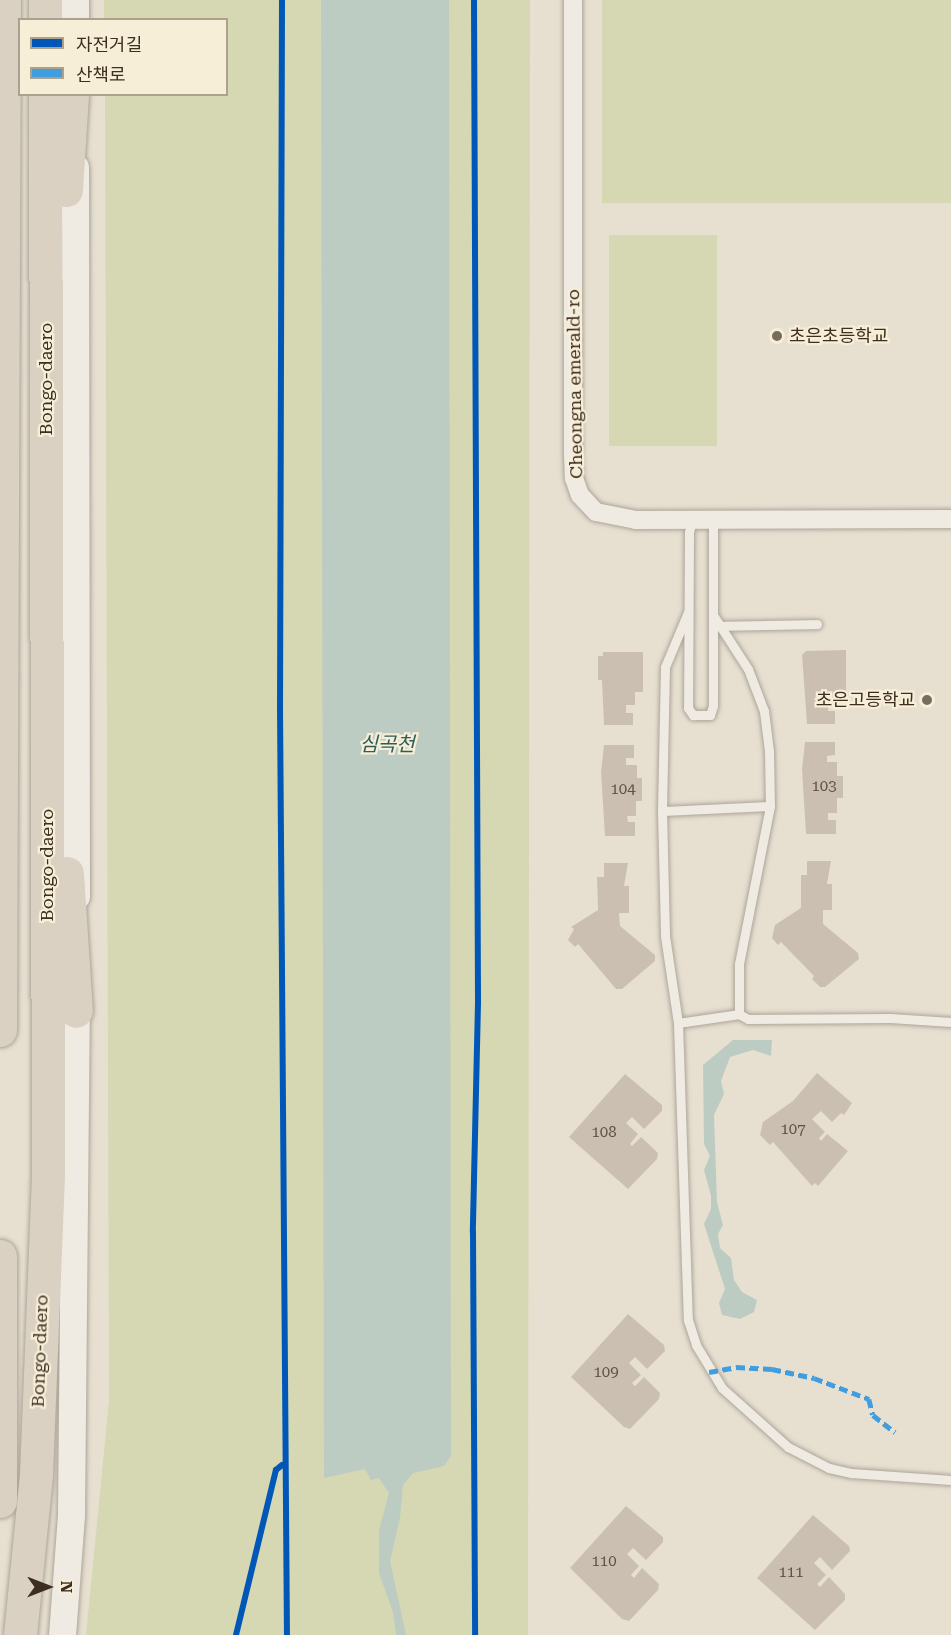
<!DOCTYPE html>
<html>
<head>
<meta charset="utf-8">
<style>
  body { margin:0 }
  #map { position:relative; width:951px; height:1635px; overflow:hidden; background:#e7e0d1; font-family:"Roboto Serif","Noto Sans KR",serif }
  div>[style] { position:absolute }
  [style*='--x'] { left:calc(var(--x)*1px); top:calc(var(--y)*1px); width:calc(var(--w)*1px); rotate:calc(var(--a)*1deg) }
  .green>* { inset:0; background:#d6d7b3; transform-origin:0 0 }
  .water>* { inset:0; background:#bcccc2 }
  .building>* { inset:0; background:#cbbfb2 }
  .roads { filter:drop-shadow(0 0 2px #ada599) drop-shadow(0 0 2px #ada599) }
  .lane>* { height:9px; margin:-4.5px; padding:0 4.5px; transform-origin:4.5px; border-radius:4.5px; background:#efebe3 }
  .street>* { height:18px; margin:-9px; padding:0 9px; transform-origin:9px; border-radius:9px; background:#efebe3 }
  .secondary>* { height:27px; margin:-13.5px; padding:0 13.5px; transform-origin:13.5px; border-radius:13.5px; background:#efebe3 }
  .highway>* { height:33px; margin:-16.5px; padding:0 16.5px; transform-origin:16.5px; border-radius:16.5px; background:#dad1c2 }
  .quiet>* { height:4.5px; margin-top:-2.25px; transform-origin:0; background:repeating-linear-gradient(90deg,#3f9de0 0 9px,transparent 0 13.5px) }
  .cycleway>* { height:6px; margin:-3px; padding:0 3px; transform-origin:3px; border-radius:3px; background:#0057b8 }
  .dots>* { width:16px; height:16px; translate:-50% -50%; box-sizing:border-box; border:3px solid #f7eed8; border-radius:50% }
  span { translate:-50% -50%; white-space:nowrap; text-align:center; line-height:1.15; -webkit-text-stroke:4.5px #f7eed8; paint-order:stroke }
  .number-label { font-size:15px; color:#605244 }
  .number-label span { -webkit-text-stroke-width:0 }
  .poi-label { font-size:18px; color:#3d2e20 }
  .left { translate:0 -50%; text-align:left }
  .right { translate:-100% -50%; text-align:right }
  .street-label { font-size:18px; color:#3d2e20 }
  .water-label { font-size:20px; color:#2f5d5a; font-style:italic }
  .legend { position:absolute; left:18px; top:18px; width:210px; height:78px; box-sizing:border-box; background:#f7eed8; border:2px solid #ada18e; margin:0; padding:8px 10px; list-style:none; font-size:18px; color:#3d2e20 }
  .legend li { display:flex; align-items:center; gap:12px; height:30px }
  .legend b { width:30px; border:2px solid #ada18e }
  .north { position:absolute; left:18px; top:1557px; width:60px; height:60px; -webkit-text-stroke:4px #f7eed8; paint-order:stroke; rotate:90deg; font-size:16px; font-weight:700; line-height:24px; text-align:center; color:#3d2e20 }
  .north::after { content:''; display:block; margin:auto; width:21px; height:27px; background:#3d2e20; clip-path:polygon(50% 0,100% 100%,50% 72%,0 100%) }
</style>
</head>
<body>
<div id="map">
  <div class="green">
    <div style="clip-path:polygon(104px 0,530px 0,528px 1635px,86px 1635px,109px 1401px,105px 95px,226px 94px,226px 20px,104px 19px)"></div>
    <div style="left:602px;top:0;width:349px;height:203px"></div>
    <div style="left:717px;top:235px;width:211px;height:108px;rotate:90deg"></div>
  </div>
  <div class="water">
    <div style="clip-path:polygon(321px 0,449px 0,451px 1456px,444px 1466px,413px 1473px,403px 1485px,400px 1518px,390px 1561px,406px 1635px,396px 1635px,393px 1612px,379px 1573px,379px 1530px,389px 1493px,379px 1478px,371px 1480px,365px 1469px,324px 1478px)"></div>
    <div style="clip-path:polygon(733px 1040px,772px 1040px,771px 1056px,753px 1050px,730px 1057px,721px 1081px,724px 1094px,714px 1115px,717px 1202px,723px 1225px,718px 1234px,720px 1248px,731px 1258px,734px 1280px,742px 1292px,757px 1300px,754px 1312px,740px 1319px,722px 1315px,719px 1303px,725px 1289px,704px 1224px,711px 1209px,711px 1196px,704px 1170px,710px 1156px,704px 1144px,703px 1065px)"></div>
  </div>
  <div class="building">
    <div style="clip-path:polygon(846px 650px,846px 691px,837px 691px,837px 704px,828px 704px,828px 711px,835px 711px,835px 724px,807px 724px,802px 655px,806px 651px)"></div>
    <div style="clip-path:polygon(603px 652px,643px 652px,643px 692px,635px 692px,635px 705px,626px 705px,626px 713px,633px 713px,633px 725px,604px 725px,602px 680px,598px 680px,598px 656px,603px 656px)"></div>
    <div style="clip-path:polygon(805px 742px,835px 742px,835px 755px,827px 756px,827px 762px,837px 762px,837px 776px,843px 776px,843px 798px,837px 798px,837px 813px,828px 813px,828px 820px,836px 820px,836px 834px,806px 834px,802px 769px)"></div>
    <div style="clip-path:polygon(604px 745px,634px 745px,634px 758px,626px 758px,626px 765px,637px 765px,637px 778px,642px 778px,642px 801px,636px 801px,636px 816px,627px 816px,628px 822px,635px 822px,635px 836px,605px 836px,601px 772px)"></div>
    <div style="clip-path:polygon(807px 861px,831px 861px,827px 884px,832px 884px,832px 910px,823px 910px,823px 924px,858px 953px,859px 959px,825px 987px,820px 987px,812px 979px,814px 976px,781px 942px,778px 945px,772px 938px,775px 925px,801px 908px,801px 875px,807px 875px)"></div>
    <div style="clip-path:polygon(604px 863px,628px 863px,624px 886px,629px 886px,629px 913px,619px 913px,620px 926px,655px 955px,655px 961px,622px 989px,616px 989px,578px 944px,575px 947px,568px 940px,574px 929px,571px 927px,598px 910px,597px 877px,604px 877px)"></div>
    <div style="clip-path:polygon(817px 1073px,852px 1103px,844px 1115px,841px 1113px,832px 1122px,821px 1111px,812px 1119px,825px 1132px,819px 1138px,821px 1141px,827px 1134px,848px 1151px,818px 1186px,815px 1183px,812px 1186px,773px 1142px,770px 1145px,760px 1135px,763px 1122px,793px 1101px)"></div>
    <div style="clip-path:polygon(625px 1074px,662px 1105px,662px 1111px,644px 1129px,632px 1117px,626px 1123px,638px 1134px,630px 1144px,632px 1146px,641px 1137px,658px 1153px,657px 1159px,628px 1189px,569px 1137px)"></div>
    <div style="clip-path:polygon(628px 1314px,664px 1345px,665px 1351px,647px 1369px,635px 1357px,629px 1363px,641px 1375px,632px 1383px,635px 1386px,644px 1377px,660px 1393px,659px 1399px,630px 1429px,624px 1427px,571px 1377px)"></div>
    <div style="clip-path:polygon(626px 1506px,663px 1537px,663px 1542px,646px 1560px,633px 1548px,627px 1554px,639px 1566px,631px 1575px,634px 1578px,642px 1568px,659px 1584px,658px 1590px,629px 1621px,622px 1619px,570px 1568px)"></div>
    <div style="clip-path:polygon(813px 1515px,849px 1546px,850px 1551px,832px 1570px,820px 1557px,814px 1563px,826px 1575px,817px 1584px,820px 1587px,829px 1577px,845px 1594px,845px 1600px,815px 1630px,757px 1578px)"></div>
  </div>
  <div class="roads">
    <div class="lane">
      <div style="--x:692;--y:520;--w:12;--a:104"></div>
      <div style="--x:689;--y:532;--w:176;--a:90.3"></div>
      <div style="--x:688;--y:708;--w:9;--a:54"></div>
      <div style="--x:693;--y:715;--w:17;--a:0"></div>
      <div style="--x:710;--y:715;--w:9;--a:-72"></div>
      <div style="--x:713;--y:706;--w:188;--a:-90"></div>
      <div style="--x:688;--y:612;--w:60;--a:112.7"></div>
      <div style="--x:665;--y:667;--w:144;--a:91.2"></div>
      <div style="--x:662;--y:811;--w:125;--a:88.6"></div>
      <div style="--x:665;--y:936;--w:88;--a:81.5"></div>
      <div style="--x:678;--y:1023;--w:297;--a:88.1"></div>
      <div style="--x:688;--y:1320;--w:26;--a:72"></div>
      <div style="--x:696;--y:1345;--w:50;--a:58.8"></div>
      <div style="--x:722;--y:1388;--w:89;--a:41.8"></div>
      <div style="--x:788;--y:1447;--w:46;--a:27.1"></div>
      <div style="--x:829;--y:1468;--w:23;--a:13"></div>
      <div style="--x:851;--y:1473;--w:100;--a:4"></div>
      <div style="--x:713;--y:615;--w:64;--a:57.1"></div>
      <div style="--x:748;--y:669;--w:45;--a:69.1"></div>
      <div style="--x:764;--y:711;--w:40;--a:82.9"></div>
      <div style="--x:769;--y:751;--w:55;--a:89"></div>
      <div style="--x:770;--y:806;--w:161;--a:101.1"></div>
      <div style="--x:739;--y:964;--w:50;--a:90"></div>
      <div style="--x:739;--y:1014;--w:10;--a:29"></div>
      <div style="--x:748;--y:1019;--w:142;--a:-0.4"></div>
      <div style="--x:890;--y:1018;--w:61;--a:3.8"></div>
      <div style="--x:717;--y:626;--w:100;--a:-1.1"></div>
      <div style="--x:662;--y:811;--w:108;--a:-2.7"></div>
      <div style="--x:678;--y:1023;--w:62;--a:-8.4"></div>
    </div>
    <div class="street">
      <div style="--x:573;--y:0;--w:454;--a:90"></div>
      <div style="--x:573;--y:454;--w:24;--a:88"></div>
      <div style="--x:574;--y:478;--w:18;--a:71"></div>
      <div style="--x:580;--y:495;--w:23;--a:47"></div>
      <div style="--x:596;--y:512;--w:41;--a:11.3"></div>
      <div style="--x:636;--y:520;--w:315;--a:-0.2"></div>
    </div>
    <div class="secondary">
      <div style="--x:75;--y:0;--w:20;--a:90"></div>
      <div style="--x:75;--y:167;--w:729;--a:89.92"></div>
      <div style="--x:62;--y:1635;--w:120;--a:-85.7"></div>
      <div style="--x:71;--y:1515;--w:523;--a:-89.45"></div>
    </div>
    <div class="highway">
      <div style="--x:45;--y:0;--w:20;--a:90"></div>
      <div style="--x:66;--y:190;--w:96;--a:-86.4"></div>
      <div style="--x:67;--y:873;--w:138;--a:86.3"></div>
      <div style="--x:0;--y:1030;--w:1030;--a:-89.78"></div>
      <div style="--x:0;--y:1256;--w:245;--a:90"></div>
      <div style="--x:20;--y:1635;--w:162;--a:-84.3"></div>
      <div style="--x:36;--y:1474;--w:302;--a:-87.7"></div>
      <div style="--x:48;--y:1172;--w:1078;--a:-90.16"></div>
    </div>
  </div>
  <div class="quiet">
    <div style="--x:709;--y:1372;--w:27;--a:-10"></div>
    <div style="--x:736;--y:1367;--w:36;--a:3"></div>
    <div style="--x:772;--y:1369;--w:43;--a:12.1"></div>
    <div style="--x:814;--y:1378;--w:59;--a:20.9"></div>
    <div style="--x:869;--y:1399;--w:16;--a:76"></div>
    <div style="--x:873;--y:1415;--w:28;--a:38"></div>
  </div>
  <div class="cycleway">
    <div style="--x:282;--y:0;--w:707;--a:90.16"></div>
    <div style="--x:280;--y:707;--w:928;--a:89.57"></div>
    <div style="--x:474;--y:0;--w:1003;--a:89.77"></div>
    <div style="--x:478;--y:1003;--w:229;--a:91.3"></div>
    <div style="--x:473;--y:1232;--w:403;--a:89.7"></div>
    <div style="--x:236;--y:1635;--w:170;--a:-76.4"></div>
    <div style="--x:276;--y:1470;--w:8;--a:-40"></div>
  </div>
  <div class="dots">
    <div style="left:777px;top:336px;background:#786c5e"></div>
    <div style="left:927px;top:700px;background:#786c5e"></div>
  </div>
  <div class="number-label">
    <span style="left:824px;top:787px">103</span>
    <span style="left:623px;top:790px">104</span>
    <span style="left:793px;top:1130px">107</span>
    <span style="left:604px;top:1133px">108</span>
    <span style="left:606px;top:1373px">109</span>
    <span style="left:604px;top:1562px">110</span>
    <span style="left:791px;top:1573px">111</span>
  </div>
  <div class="poi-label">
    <span class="left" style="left:789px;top:336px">초은초등학교</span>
    <span class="right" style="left:915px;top:700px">초은고등학교</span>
  </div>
  <div class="street-label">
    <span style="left:46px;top:379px;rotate:-90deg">Bongo-daero</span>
    <span style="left:575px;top:384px;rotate:-91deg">Cheongna emerald-ro</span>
    <span style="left:47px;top:865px;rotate:-90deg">Bongo-daero</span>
    <span style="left:40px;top:1351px;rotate:-88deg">Bongo-daero</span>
  </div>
  <div class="water-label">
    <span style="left:387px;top:744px">심곡천</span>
  </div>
  <ul class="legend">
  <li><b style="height:8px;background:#0057b8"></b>자전거길</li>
  <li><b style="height:8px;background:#3f9de0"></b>산책로</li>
  </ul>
  <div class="north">N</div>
</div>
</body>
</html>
